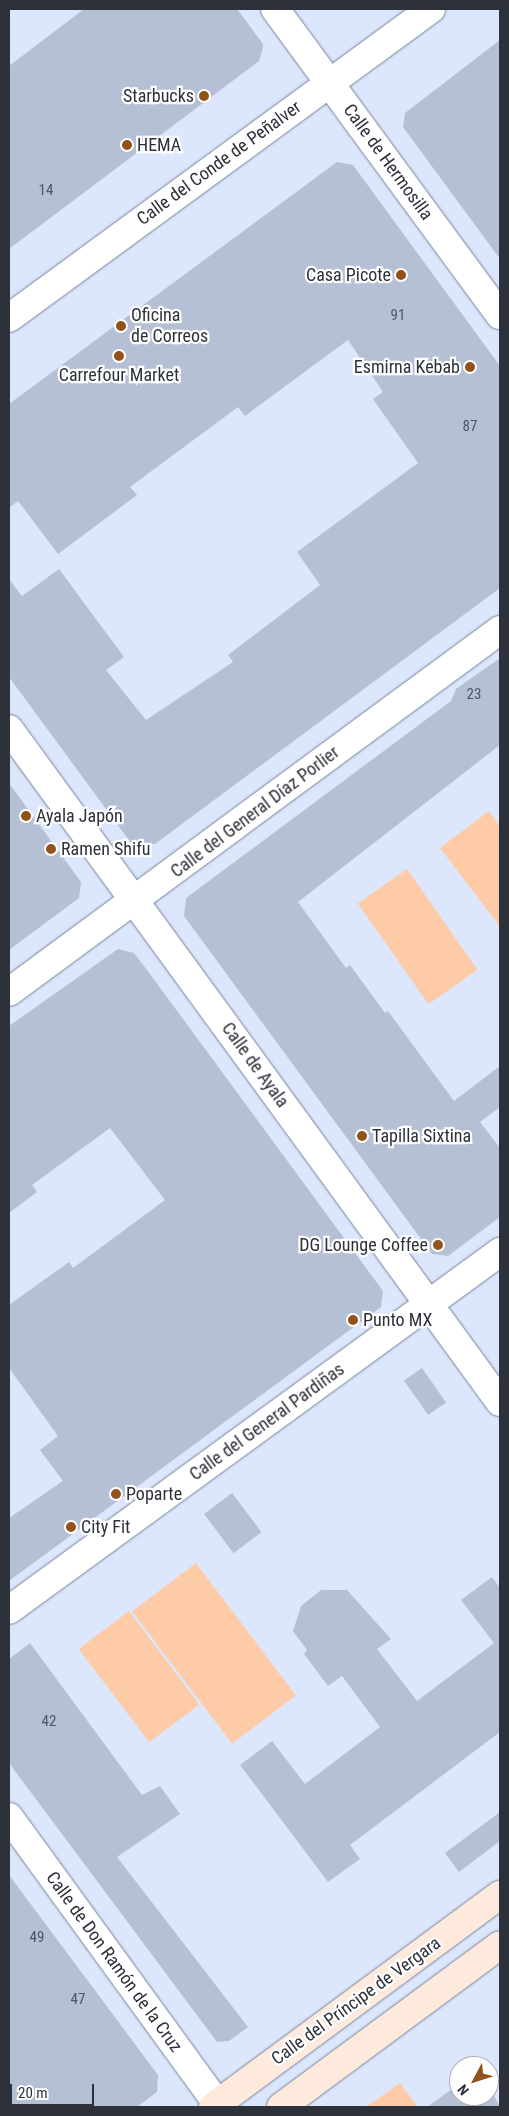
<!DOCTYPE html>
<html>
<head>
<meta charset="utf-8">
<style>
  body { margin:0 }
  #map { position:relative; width:509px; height:2116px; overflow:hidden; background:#dce7fd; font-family:"Roboto Condensed",sans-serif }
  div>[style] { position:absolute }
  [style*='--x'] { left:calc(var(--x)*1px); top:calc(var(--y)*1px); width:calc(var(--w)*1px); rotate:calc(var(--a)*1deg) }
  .green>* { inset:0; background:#fecba8; transform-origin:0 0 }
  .building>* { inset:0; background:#b5c0d5; transform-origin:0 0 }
  .roads { filter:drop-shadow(0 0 1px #7a8498) drop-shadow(0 0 1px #7a8498) }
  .minor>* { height:28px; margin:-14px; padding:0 14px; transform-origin:14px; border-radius:14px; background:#fff }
  .tertiary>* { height:28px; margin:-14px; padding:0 14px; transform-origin:14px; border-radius:14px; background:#fff }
  .secondary>* { height:28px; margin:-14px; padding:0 14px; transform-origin:14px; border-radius:14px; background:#fdeadd }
  .dots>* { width:14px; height:14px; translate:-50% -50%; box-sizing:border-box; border:2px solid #fff; border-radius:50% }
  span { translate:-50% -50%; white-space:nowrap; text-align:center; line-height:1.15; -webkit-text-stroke:4.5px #fff; paint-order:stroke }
  .number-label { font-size:15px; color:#4f5561 }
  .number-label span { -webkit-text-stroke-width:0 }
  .poi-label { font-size:18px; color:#2d313a }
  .right { translate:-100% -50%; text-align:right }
  .left { translate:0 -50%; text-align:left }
  .street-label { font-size:18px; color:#2d313a }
  .frame { position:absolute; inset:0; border:10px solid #2d313a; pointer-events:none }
  .north { position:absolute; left:449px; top:2056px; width:50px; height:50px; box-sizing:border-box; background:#fff; border:1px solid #abadb0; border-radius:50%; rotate:230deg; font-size:14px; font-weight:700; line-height:20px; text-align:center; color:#2d313a }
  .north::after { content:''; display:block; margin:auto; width:18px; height:22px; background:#92521c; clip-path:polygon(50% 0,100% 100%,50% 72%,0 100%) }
  .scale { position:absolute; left:10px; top:2084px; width:84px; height:22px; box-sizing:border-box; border:2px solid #2d313a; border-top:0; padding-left:6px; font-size:15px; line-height:18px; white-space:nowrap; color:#2d313a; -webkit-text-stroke:4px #fff; paint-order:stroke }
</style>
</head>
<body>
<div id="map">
  <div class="green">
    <div style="clip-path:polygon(489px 811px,500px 827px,500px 927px,440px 848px)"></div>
    <div style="left:407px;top:869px;width:123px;height:60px;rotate:55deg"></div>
    <div style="left:196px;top:1563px;width:166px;height:80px;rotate:53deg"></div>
    <div style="left:129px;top:1611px;width:117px;height:63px;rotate:53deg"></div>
    <div style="clip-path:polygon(400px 2083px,418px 2107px,366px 2107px)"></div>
  </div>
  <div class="building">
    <div style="clip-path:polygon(84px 9px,237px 9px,263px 44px,262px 51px,259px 61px,9px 249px,9px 66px)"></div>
    <div style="clip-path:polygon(500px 40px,500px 259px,403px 127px,405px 113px)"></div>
    <div style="clip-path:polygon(337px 162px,353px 165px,500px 366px,500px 588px,155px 844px,131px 843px,9px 677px,9px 579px,22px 596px,59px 569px,124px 657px,106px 670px,146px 720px,233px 662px,228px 655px,320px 585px,297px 552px,418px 463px,373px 399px,383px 392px,348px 340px,245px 416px,238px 407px,130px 487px,137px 495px,58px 554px,18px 501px,9px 508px,9px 404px)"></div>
    <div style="clip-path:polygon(500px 658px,500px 745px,298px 902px,346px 968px,350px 965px,385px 1013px,388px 1011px,454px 1101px,500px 1066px,500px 1107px,480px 1122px,500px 1148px,500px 1217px,448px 1256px,432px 1254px,184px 916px,186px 898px,451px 701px,456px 689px)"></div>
    <div style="clip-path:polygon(9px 783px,81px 882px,79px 898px,9px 950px)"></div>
    <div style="clip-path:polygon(118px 949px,134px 953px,147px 970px,383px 1291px,381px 1307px,9px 1581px,9px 1518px,63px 1481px,40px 1450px,58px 1436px,9px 1368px,9px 1305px,69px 1262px,73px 1268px,165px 1200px,110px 1128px,32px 1185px,37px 1192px,9px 1213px,9px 1026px)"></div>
    <div style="left:422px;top:1368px;width:42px;height:22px;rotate:55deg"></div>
    <div style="left:232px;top:1493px;width:49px;height:35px;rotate:53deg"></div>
    <div style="clip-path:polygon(492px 1577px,500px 1588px,500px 1732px,350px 1845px,360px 1859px,328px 1882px,240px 1765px,272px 1741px,305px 1784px,380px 1727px,342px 1676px,328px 1686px,304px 1654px,307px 1650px,293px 1631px,301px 1606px,321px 1590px,347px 1590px,391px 1639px,377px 1649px,417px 1701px,494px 1643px,461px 1600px)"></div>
    <div style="clip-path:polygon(30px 1643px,142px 1795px,160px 1786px,180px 1814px,117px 1857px,248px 2027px,229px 2041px,217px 2042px,9px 1763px,9px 1659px)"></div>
    <div style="clip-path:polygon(500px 1812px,500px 1841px,459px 1872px,445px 1853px)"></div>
    <div style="clip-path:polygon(9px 1875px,158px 2075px,157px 2092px,137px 2107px,9px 2107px)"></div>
    <div style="clip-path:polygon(459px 2084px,459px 2096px,489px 2096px,489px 2086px,500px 2107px,427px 2107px)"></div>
  </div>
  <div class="roads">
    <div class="minor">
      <div style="--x:275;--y:9;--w:380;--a:53.7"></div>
      <div style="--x:9;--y:729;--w:833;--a:53.89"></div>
      <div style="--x:9;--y:992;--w:610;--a:-36.4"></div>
      <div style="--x:9;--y:1610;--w:608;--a:-36.1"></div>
      <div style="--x:9;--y:1817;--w:359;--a:54"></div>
    </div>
    <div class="tertiary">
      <div style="--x:9;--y:318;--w:523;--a:-36.21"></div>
    </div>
    <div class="secondary">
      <div style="--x:213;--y:2107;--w:357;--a:-36.5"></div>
      <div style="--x:281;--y:2107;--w:272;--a:-36.5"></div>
    </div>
  </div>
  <div class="dots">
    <div style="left:204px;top:96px;background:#92521c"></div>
    <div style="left:127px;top:145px;background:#92521c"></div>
    <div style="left:401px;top:275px;background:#92521c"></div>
    <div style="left:121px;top:326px;background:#92521c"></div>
    <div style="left:119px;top:356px;background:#92521c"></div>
    <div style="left:470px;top:367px;background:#92521c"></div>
    <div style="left:26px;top:816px;background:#92521c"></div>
    <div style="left:51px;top:849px;background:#92521c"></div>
    <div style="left:362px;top:1136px;background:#92521c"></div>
    <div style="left:438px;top:1245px;background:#92521c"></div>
    <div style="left:353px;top:1320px;background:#92521c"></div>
    <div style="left:116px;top:1494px;background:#92521c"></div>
    <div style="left:71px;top:1527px;background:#92521c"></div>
  </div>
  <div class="number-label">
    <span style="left:46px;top:191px">14</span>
    <span style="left:398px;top:316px">91</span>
    <span style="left:470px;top:427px">87</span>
    <span style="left:474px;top:695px">23</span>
    <span style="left:49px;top:1722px">42</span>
    <span style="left:37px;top:1938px">49</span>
    <span style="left:78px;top:2000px">47</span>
  </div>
  <div class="poi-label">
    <span class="right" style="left:194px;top:96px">Starbucks</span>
    <span class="left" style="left:137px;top:145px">HEMA</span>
    <span class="right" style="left:391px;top:275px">Casa Picote</span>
    <span class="left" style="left:131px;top:326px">Oficina<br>de Correos</span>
    <span class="right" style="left:460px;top:367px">Esmirna Kebab</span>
    <span style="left:119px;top:375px">Carrefour Market</span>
    <span class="left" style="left:36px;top:816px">Ayala Japón</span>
    <span class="left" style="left:61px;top:849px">Ramen Shifu</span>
    <span class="left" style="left:372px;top:1136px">Tapilla Sixtina</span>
    <span class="right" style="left:428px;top:1245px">DG Lounge Coffee</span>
    <span class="left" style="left:363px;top:1320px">Punto MX</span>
    <span class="left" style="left:126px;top:1494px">Poparte</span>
    <span class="left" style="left:81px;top:1527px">City Fit</span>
  </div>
  <div class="street-label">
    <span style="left:388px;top:162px;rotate:54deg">Calle de Hermosilla</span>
    <span style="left:219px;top:163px;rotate:-36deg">Calle del Conde de Peñalver</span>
    <span style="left:255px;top:812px;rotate:-37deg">Calle del General Díaz Porlier</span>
    <span style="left:255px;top:1065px;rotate:54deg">Calle de Ayala</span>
    <span style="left:267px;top:1422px;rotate:-36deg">Calle del General Pardiñas</span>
    <span style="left:114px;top:1962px;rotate:54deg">Calle de Don Ramón de la Cruz</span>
    <span style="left:356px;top:2001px;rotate:-36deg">Calle del Príncipe de Vergara</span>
  </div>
  <div class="frame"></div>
  <div class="north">N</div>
  <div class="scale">20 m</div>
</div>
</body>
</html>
